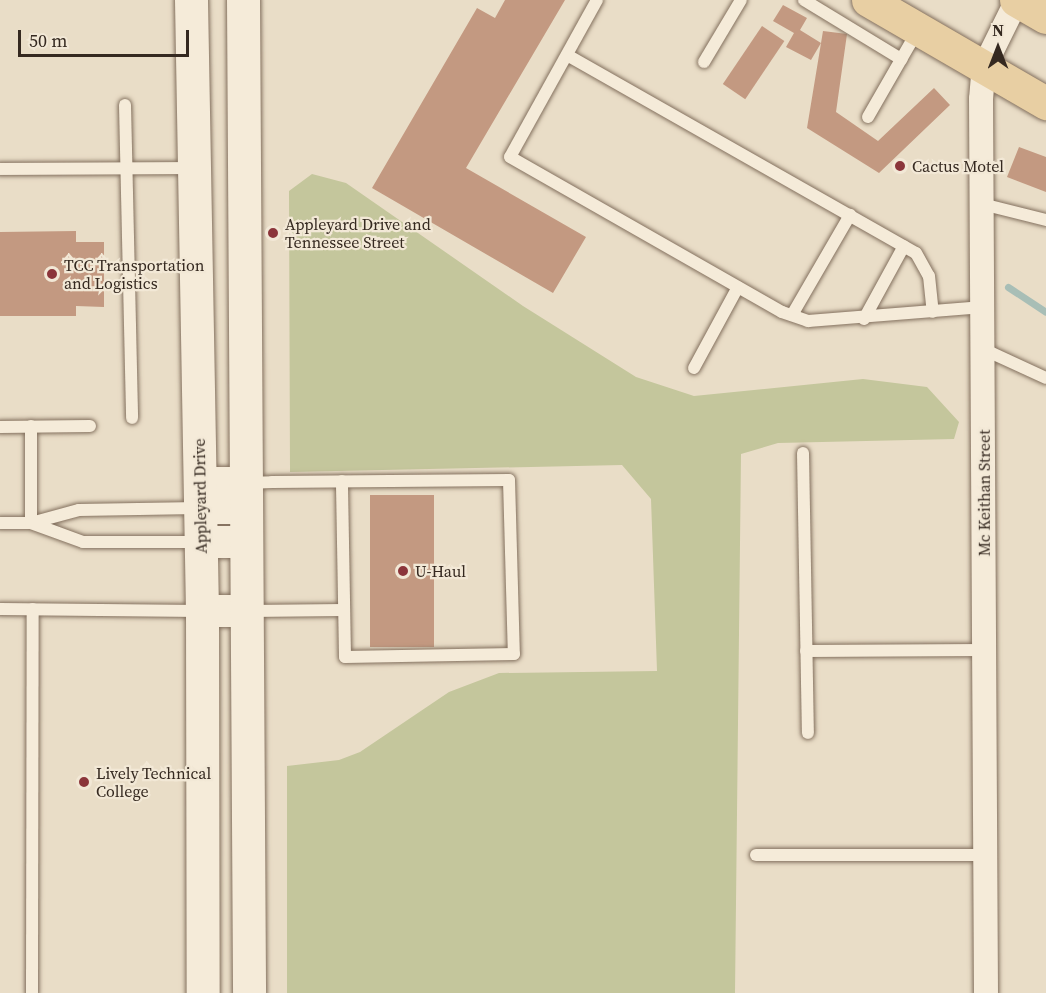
<!DOCTYPE html>
<html>
<head>
<meta charset="utf-8">
<style>
  body { margin:0 }
  #map { position:relative; width:1046px; height:993px; overflow:hidden; background:#e9ddc7; font-family:"Source Serif 4",serif }
  div>[style] { position:absolute }
  [style*='--x'] { left:calc(var(--x)*1px); top:calc(var(--y)*1px); width:calc(var(--w)*1px); rotate:calc(var(--a)*1deg) }
  .green>* { inset:0; background:#c4c69c }
  .stream>* { height:7px; margin:-3.5px; padding:0 3.5px; transform-origin:3.5px; border-radius:3.5px; background:#a8beb6 }
  .building>* { inset:0; background:#c39981; transform-origin:0 0 }
  .roads { filter:drop-shadow(0 0 2px #83705e) drop-shadow(0 0 2px #83705e) }
  .service>* { height:12px; margin:-6px; padding:0 6px; transform-origin:6px; border-radius:6px; background:#f5ebd9 }
  .minor>* { height:24px; margin:-12px; padding:0 12px; transform-origin:12px; border-radius:12px; background:#f5ebd9 }
  .tertiary>* { height:32px; margin:-16px; padding:0 16px; transform-origin:16px; border-radius:16px; background:#f5ebd9 }
  .secondary>* { height:33px; margin:-16.5px; padding:0 16.5px; transform-origin:16.5px; border-radius:16.5px; background:#f5ebd9 }
  .primary>* { height:33px; margin:-16.5px; padding:0 16.5px; transform-origin:16.5px; border-radius:16.5px; background:#e8cfa3 }
  .dots>* { width:16px; height:16px; translate:-50% -50%; box-sizing:border-box; border:3px solid #f2e8d6; border-radius:50% }
  span { translate:-50% -50%; white-space:nowrap; text-align:center; line-height:1.15; -webkit-text-stroke:4.5px #f2e8d6; paint-order:stroke }
  .poi-label { font-size:16px; color:#352920 }
  .left { translate:0 -50%; text-align:left }
  .street-label { font-size:16px; color:#352920 }
  .north { position:absolute; left:968px; top:18px; width:60px; height:60px; -webkit-text-stroke:4px #f2e8d6; paint-order:stroke; rotate:0deg; font-size:16px; font-weight:700; line-height:24px; text-align:center; color:#352920 }
  .north::after { content:''; display:block; margin:auto; width:21px; height:27px; background:#352920; clip-path:polygon(50% 0,100% 100%,50% 72%,0 100%) }
  .scale { position:absolute; left:18px; top:30px; width:171px; height:27px; box-sizing:border-box; border:3px solid #352920; border-top:0; padding-left:8px; font-size:18px; line-height:21px; white-space:nowrap; color:#352920; -webkit-text-stroke:4px #f2e8d6; paint-order:stroke }
</style>
</head>
<body>
<div id="map">
  <div class="green">
    <div style="clip-path:polygon(312px 174px,346px 183px,523px 306px,636px 377px,694px 396px,863px 379px,927px 387px,959px 422px,954px 439px,778px 443px,741px 454px,735px 993px,287px 993px,287px 766px,339px 760px,360px 752px,449px 692px,499px 673px,657px 671px,651px 499px,622px 465px,290px 472px,289px 191px)"></div>
  </div>
  <div class="stream">
    <div style="--x:1008;--y:287;--w:45;--a:33.3"></div>
  </div>
  <div class="building">
    <div style="clip-path:polygon(505px 0,565px 0,466px 168px,586px 237px,553px 293px,372px 188px,477px 8px,495px 18px)"></div>
    <div style="clip-path:polygon(783px 5px,807px 18px,800px 30px,821px 43px,811px 60px,786px 47px,794px 33px,773px 21px)"></div>
    <div style="left:762px;top:26px;width:27px;height:70px;rotate:34deg"></div>
    <div style="clip-path:polygon(823px 31px,847px 34px,836px 112px,878px 141px,934px 88px,950px 105px,879px 173px,807px 128px)"></div>
    <div style="clip-path:polygon(1019px 147px,1046px 157px,1046px 192px,1007px 177px)"></div>
    <div style="clip-path:polygon(76px 231px,76px 242px,104px 242px,104px 307px,76px 306px,76px 316px,0 316px,0 232px)"></div>
    <div style="left:370px;top:495px;width:64px;height:152px"></div>
  </div>
  <div class="roads">
    <div class="service">
      <div style="--x:597;--y:0;--w:179;--a:119"></div>
      <div style="--x:510;--y:157;--w:313;--a:29.7"></div>
      <div style="--x:782;--y:312;--w:28;--a:19"></div>
      <div style="--x:808;--y:321;--w:176;--a:-4.6"></div>
      <div style="--x:804;--y:0;--w:114;--a:31.3"></div>
      <div style="--x:567;--y:55;--w:401;--a:29.6"></div>
      <div style="--x:916;--y:253;--w:26;--a:61"></div>
      <div style="--x:929;--y:276;--w:36;--a:84"></div>
      <div style="--x:704;--y:62;--w:72;--a:-59.2"></div>
      <div style="--x:125;--y:105;--w:313;--a:88.7"></div>
      <div style="--x:868;--y:117;--w:100;--a:-60.1"></div>
      <div style="--x:0;--y:169;--w:193;--a:-0.3"></div>
      <div style="--x:982;--y:204;--w:66;--a:14"></div>
      <div style="--x:792;--y:315;--w:116;--a:-59.9"></div>
      <div style="--x:864;--y:319;--w:83;--a:-61.3"></div>
      <div style="--x:983;--y:349;--w:69;--a:24.7"></div>
      <div style="--x:694;--y:368;--w:92;--a:-61.5"></div>
      <div style="--x:31;--y:426;--w:97;--a:90"></div>
      <div style="--x:0;--y:427;--w:90;--a:-0.6"></div>
      <div style="--x:803;--y:453;--w:280;--a:89"></div>
      <div style="--x:247;--y:483;--w:25;--a:-2"></div>
      <div style="--x:272;--y:482;--w:237;--a:-0.5"></div>
      <div style="--x:509;--y:480;--w:174;--a:88.4"></div>
      <div style="--x:514;--y:654;--w:169;--a:179"></div>
      <div style="--x:345;--y:657;--w:176;--a:-91"></div>
      <div style="--x:0;--y:523;--w:31;--a:0"></div>
      <div style="--x:31;--y:523;--w:50;--a:-15.2"></div>
      <div style="--x:79;--y:510;--w:119;--a:-1"></div>
      <div style="--x:31;--y:523;--w:55;--a:20.1"></div>
      <div style="--x:83;--y:542;--w:117;--a:0"></div>
      <div style="--x:0;--y:609;--w:200;--a:0.6"></div>
      <div style="--x:249;--y:611;--w:95;--a:-0.6"></div>
      <div style="--x:806;--y:651;--w:178;--a:-0.3"></div>
      <div style="--x:756;--y:855;--w:230;--a:0"></div>
      <div style="--x:32;--y:993;--w:384;--a:-89.9"></div>
    </div>
    <div class="minor">
      <div style="--x:986;--y:993;--w:894;--a:-90.32"></div>
      <div style="--x:981;--y:99;--w:32;--a:-85"></div>
      <div style="--x:984;--y:67;--w:75;--a:-63.8"></div>
    </div>
    <div class="tertiary">
      <div style="--x:200;--y:483;--w:47;--a:0"></div>
      <div style="--x:200;--y:508;--w:47;--a:0"></div>
      <div style="--x:200;--y:542;--w:47;--a:0"></div>
      <div style="--x:202;--y:611;--w:45;--a:0"></div>
    </div>
    <div class="secondary">
      <div style="--x:191;--y:0;--w:611;--a:88.97"></div>
      <div style="--x:202;--y:611;--w:382;--a:89.9"></div>
      <div style="--x:243;--y:0;--w:993;--a:89.65"></div>
    </div>
    <div class="primary">
      <div style="--x:868;--y:0;--w:206;--a:30.1"></div>
      <div style="--x:1016;--y:0;--w:34;--a:30"></div>
    </div>
  </div>
  <div class="dots">
    <div style="left:900px;top:166px;background:#8b353a"></div>
    <div style="left:273px;top:233px;background:#8b353a"></div>
    <div style="left:52px;top:274px;background:#8b353a"></div>
    <div style="left:403px;top:571px;background:#8b353a"></div>
    <div style="left:84px;top:782px;background:#8b353a"></div>
  </div>
  <div class="poi-label">
    <span class="left" style="left:912px;top:166px">Cactus Motel</span>
    <span class="left" style="left:285px;top:233px">Appleyard Drive and<br>Tennessee Street</span>
    <span class="left" style="left:64px;top:274px">TCC Transportation<br>and Logistics</span>
    <span class="left" style="left:415px;top:571px">U-Haul</span>
    <span class="left" style="left:96px;top:782px">Lively Technical<br>College</span>
  </div>
  <div class="street-label">
    <span style="left:984px;top:493px;rotate:-90deg">Mc Keithan Street</span>
    <span style="left:200px;top:496px;rotate:-91deg">Appleyard Drive</span>
  </div>
  <div class="north">N</div>
  <div class="scale">50 m</div>
</div>
</body>
</html>
